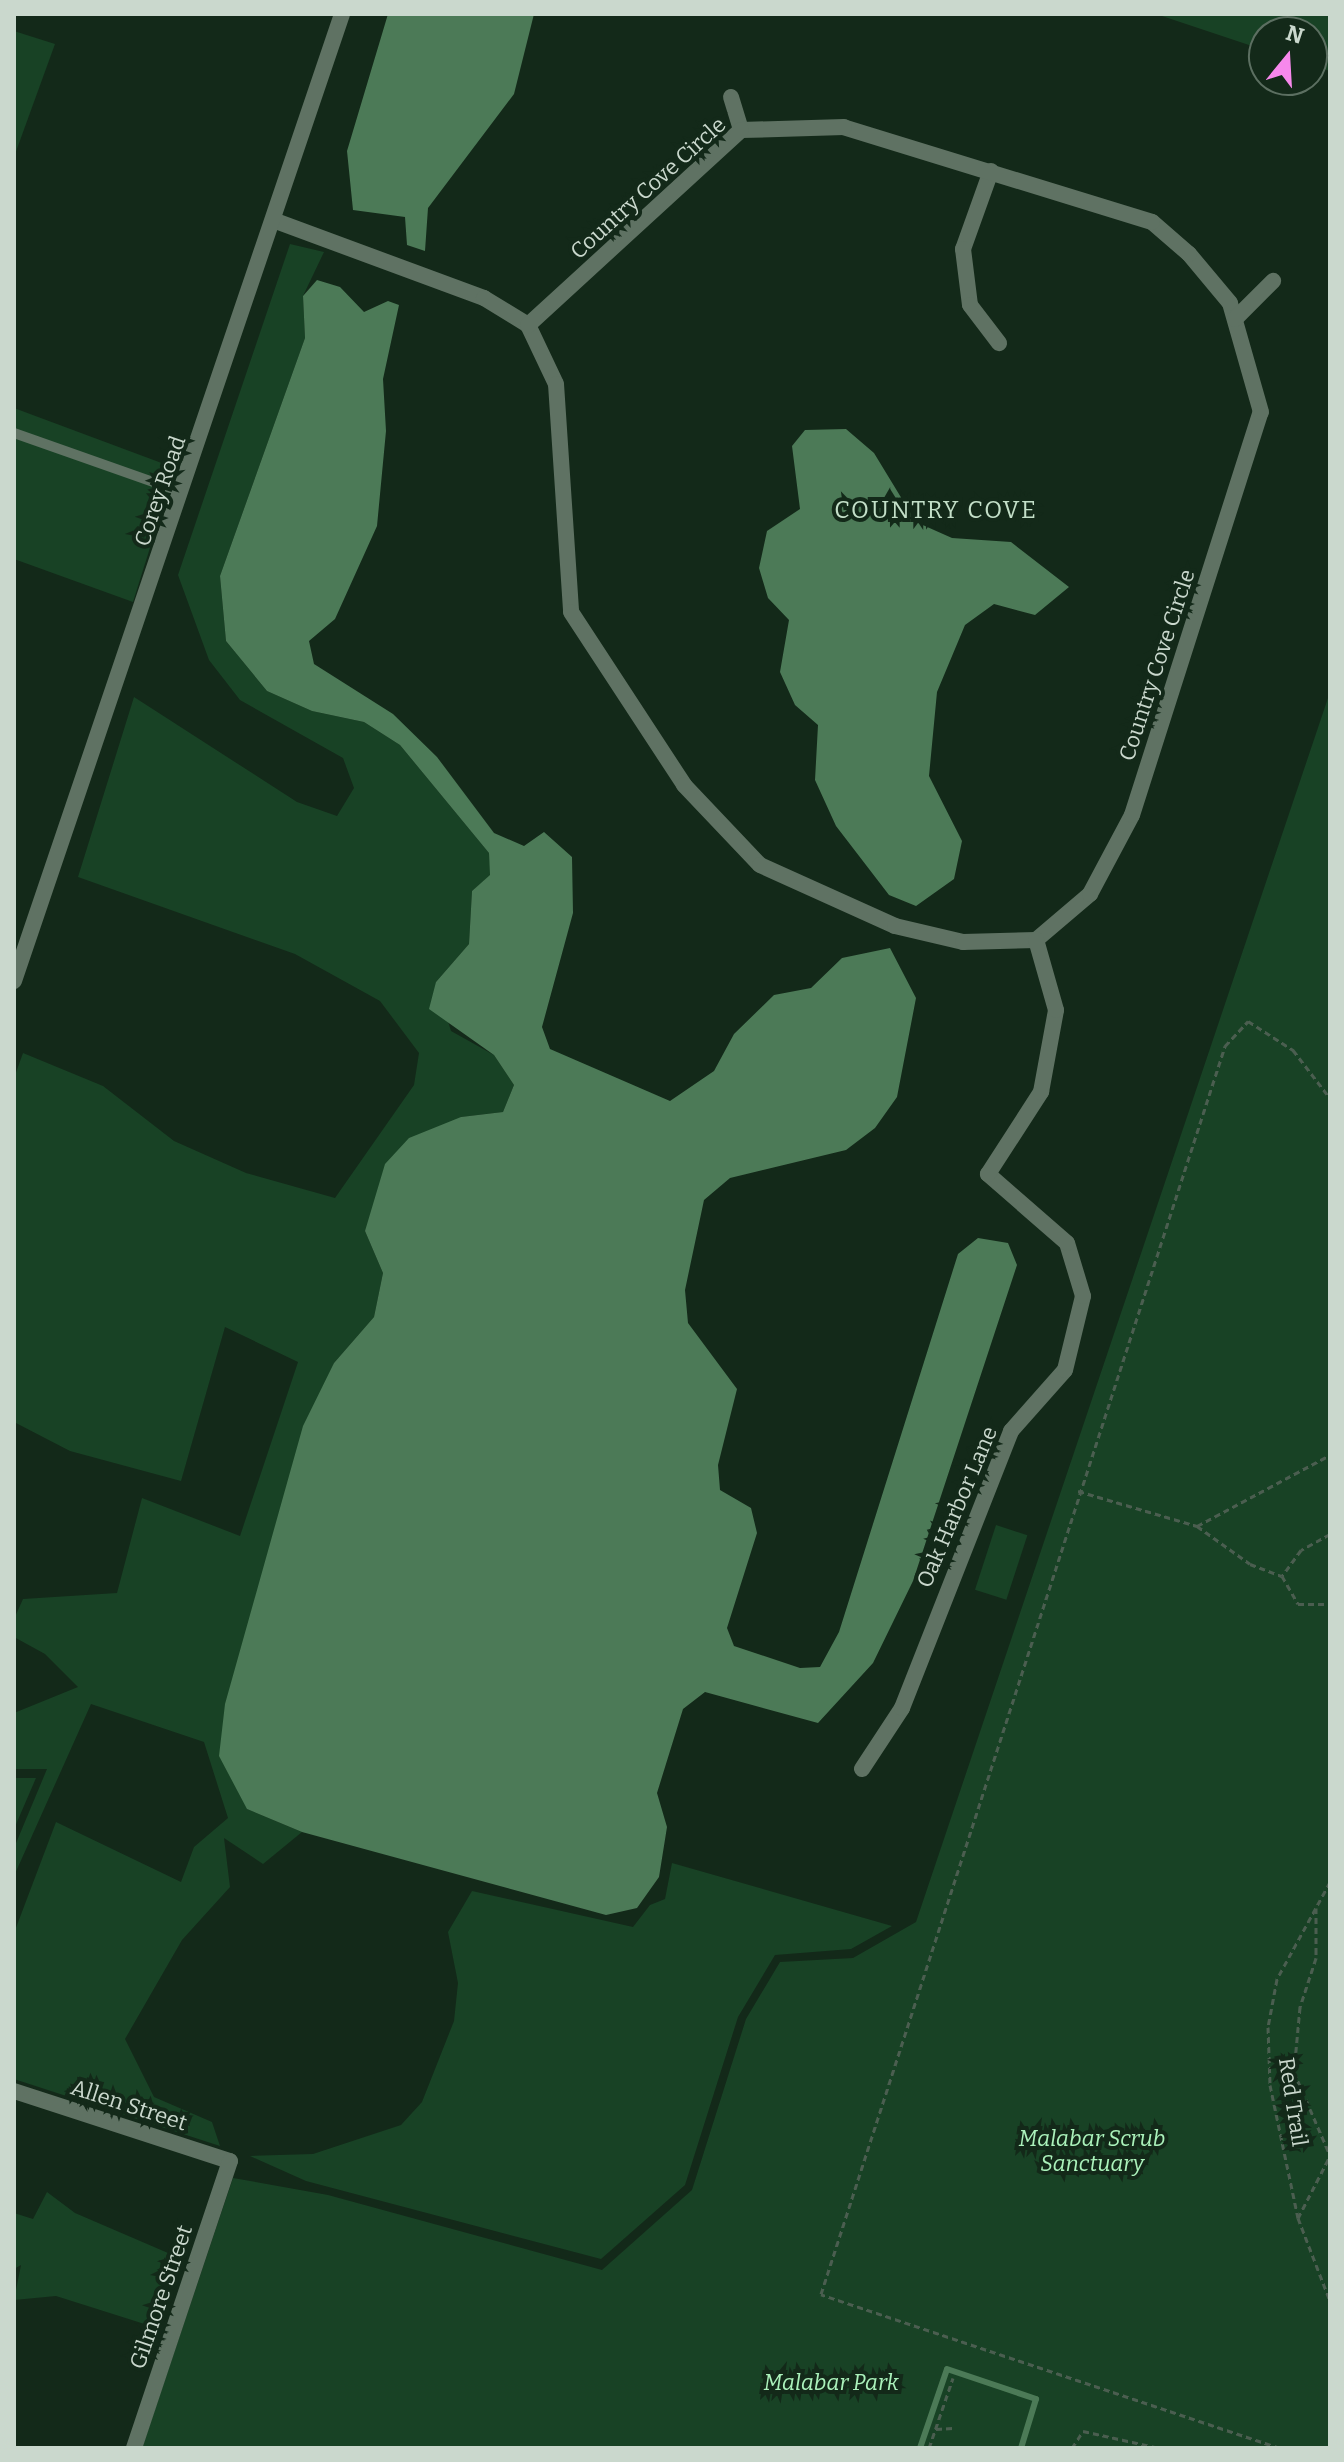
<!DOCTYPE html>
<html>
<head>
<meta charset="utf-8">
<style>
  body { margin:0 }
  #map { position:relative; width:1344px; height:2462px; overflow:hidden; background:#132919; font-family:Bitter,serif }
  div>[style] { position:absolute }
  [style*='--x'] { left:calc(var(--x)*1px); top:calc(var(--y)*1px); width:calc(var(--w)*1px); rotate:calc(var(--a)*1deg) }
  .green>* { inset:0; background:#184225; transform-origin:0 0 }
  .water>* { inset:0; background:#4c7a57 }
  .stream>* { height:6px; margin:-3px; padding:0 3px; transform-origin:3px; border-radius:3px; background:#4c7a57 }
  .path>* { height:3px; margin-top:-1.5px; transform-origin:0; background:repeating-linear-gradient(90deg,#4b5e50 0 6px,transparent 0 10px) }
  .lane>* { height:10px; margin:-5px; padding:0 5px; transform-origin:5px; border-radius:5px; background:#5f7263 }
  .street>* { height:16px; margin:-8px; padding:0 8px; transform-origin:8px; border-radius:8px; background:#5f7263 }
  span { translate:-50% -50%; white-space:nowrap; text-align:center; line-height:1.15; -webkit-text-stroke:8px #132919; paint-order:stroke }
  .street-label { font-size:22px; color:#cad8cd }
  .park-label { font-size:22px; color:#abf2bb; font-style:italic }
  .neighbourhood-label { font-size:24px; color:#c3dfc8; letter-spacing:2px }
  .frame { position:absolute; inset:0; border:16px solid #cad8cd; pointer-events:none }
  .north { position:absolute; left:1248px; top:16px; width:80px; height:80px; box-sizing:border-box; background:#132919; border:2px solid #5c6f61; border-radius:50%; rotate:18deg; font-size:22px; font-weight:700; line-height:32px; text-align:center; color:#cad8cd }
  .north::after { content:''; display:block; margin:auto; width:28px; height:36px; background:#f788ec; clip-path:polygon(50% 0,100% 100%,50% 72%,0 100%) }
</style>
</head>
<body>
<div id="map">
  <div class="green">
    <div style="clip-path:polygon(1156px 14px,1330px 14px,1330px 71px,1312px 65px,1312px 32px,1264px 32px,1264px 50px)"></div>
    <div style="clip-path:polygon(14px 31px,55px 44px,14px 157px)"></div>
    <div style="clip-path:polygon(290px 244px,324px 252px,303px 296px,305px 338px,220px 576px,226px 641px,267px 691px,312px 711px,364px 722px,400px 745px,489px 853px,491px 875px,472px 891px,469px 944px,436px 982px,451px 1031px,494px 1055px,514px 1085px,503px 1112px,461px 1117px,365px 1231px,383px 1273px,374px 1317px,334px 1363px,247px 1809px,302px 1832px,263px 1864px,224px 1838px,230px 1887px,182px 1940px,125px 2039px,154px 2097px,212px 2122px,220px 2146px,14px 2079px,14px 1933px,56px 1822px,181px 1882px,194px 1847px,228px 1818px,204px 1742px,91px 1704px,14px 1876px,14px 1848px,47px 1769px,14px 1769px,14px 1713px,78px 1687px,45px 1654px,14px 1637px,14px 1619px,23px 1599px,117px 1593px,142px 1498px,240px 1536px,298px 1362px,225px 1327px,181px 1481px,70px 1451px,14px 1422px,14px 1078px,23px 1053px,103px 1086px,174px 1141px,246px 1173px,335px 1198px,414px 1085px,419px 1053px,380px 1001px,295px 954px,78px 877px,134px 697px,297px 802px,337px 816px,354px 788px,343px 758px,240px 700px,209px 660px,178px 575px)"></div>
    <div style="clip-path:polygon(14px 408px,175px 468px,133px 602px,14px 559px)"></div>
    <div style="clip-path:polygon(1330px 692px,1330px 2448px,142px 2448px,233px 2178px,328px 2195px,602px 2270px,692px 2190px,746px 2019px,780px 1962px,853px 1958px,916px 1922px)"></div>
    <div style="left:996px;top:1525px;width:33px;height:68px;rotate:18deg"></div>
    <div style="clip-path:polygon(14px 1778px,36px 1778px,14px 1829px)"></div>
    <div style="clip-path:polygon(672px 1863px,892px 1926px,851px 1949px,775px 1955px,738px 2017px,685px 2185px,601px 2259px,306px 2181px,250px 2156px,313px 2154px,401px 2125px,422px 2102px,454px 2021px,458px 1983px,448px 1932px,472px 1891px,633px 1927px,650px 1905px,665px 1899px)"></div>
    <div style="clip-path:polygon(47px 2192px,75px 2213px,175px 2256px,154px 2327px,56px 2296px,14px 2300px,21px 2265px,14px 2269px,14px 2213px,33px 2219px)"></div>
  </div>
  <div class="water">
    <div style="clip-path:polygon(388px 14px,534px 14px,514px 94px,428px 208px,425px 251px,407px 245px,405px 217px,353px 210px,347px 151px)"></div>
    <div style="clip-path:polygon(317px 280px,340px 287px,364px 312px,388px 301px,399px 305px,383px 379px,386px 431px,377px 526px,335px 619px,309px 641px,314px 664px,393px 714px,437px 757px,494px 833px,524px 846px,544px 832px,572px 857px,573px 913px,542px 1027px,550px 1049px,670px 1101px,714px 1071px,734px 1034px,774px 995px,811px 988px,842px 958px,890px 948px,916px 998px,897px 1097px,875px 1128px,846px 1150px,730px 1178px,704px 1200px,685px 1290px,688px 1323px,737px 1389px,718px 1465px,720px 1490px,751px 1508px,757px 1533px,727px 1628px,734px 1646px,800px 1668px,820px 1667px,839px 1632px,958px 1254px,978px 1238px,1008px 1243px,1017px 1265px,913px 1581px,873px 1663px,818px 1723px,705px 1692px,683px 1709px,657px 1793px,667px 1827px,659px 1877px,637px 1908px,606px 1915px,302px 1832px,247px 1809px,219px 1756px,225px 1704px,303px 1426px,334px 1363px,374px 1317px,383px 1273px,365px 1231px,385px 1164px,409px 1138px,461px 1117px,503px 1112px,514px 1085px,494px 1055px,429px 1009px,436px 982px,469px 944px,472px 891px,490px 875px,489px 853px,400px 745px,364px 722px,312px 711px,267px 691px,226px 641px,220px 576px,305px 338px,303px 296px)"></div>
    <div style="clip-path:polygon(846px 429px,874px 453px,916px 522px,952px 538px,1011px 542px,1069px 587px,1035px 615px,994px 604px,965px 625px,937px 692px,929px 776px,962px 841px,954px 879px,916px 906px,889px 895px,836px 826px,815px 780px,818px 725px,795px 705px,780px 672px,789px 620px,768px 598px,759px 568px,767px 531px,800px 509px,792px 446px,805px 430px)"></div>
  </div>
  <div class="stream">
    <div style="--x:920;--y:2448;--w:83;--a:-71.1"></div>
    <div style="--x:947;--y:2369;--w:94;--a:18.6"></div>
    <div style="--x:1036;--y:2399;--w:51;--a:107"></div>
  </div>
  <div class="path">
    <div style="--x:1078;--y:1491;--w:124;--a:16.4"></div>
    <div style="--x:1197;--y:1526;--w:151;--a:-28.1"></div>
    <div style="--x:1197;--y:1526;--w:65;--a:35.6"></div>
    <div style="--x:1250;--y:1564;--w:34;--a:21"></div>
    <div style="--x:1330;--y:1534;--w:33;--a:151"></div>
    <div style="--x:1301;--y:1550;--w:32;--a:126"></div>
    <div style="--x:1282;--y:1576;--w:32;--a:60"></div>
    <div style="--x:1298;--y:1604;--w:32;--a:0"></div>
    <div style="--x:1330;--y:1882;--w:111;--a:118.7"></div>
    <div style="--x:1277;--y:1979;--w:49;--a:100.6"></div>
    <div style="--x:1268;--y:2027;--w:58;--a:88"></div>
    <div style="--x:1270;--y:2085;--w:136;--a:78.1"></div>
    <div style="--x:1298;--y:2218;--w:89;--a:68.9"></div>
    <div style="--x:1316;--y:1908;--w:50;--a:90"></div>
    <div style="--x:1316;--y:1958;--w:52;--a:108.1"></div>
    <div style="--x:1300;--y:2007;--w:65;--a:95.3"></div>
    <div style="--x:1294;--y:2072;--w:90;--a:66.6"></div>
    <div style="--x:1298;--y:2218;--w:70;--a:-62.7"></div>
    <div style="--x:936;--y:2429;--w:17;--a:-3"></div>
    <div style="--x:929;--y:2448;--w:74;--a:-71.1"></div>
    <div style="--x:1072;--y:2448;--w:20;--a:-57"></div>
    <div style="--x:1083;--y:2431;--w:78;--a:12.6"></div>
    <div style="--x:1280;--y:2448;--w:484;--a:-161.5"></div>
    <div style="--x:821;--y:2294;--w:1312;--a:-72.06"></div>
    <div style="--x:1225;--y:1046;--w:34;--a:-47"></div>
    <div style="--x:1248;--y:1021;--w:54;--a:32.8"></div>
    <div style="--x:1293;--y:1050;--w:61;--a:52.4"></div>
  </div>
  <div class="lane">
    <div style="--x:14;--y:433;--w:178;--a:19.4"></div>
  </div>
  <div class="street">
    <div style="--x:731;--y:97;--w:34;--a:73"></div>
    <div style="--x:991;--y:171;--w:83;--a:109.7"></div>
    <div style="--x:963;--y:249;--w:56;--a:82.9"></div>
    <div style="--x:970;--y:305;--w:48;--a:52.7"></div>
    <div style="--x:273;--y:220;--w:225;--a:20.3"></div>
    <div style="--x:484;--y:298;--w:52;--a:31.5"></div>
    <div style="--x:528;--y:325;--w:65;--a:64.6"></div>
    <div style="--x:556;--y:384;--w:228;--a:86.2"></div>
    <div style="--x:571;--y:612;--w:207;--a:56.8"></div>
    <div style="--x:684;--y:785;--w:110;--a:46.5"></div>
    <div style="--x:760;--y:865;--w:148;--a:24.3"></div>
    <div style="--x:895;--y:926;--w:70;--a:13.2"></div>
    <div style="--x:963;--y:942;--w:73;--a:-1.6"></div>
    <div style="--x:1036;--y:940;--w:71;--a:-40.4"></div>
    <div style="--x:1090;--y:894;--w:89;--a:-62"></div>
    <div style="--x:1132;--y:815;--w:423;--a:-72.3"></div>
    <div style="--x:1261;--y:412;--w:113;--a:-105.9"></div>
    <div style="--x:1230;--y:303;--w:64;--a:-129.9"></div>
    <div style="--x:1189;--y:254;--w:49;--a:-139.1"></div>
    <div style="--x:1152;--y:222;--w:322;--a:-162.9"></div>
    <div style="--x:844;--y:127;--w:103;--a:178.3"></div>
    <div style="--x:741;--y:130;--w:289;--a:137.5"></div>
    <div style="--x:1235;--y:319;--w:54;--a:-45"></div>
    <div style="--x:14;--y:981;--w:1021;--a:-71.26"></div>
    <div style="--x:862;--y:1769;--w:73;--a:-56.7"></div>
    <div style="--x:902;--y:1708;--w:298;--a:-68.5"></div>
    <div style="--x:1011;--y:1431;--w:81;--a:-48.5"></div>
    <div style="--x:1065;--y:1370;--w:76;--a:-76.3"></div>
    <div style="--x:1083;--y:1296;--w:55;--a:-106.8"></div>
    <div style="--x:1067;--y:1243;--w:105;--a:-138.9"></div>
    <div style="--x:988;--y:1174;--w:98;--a:-57.1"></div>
    <div style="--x:1041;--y:1092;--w:83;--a:-79.6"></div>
    <div style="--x:1056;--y:1010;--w:73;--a:-105.9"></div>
    <div style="--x:14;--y:2091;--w:227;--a:18"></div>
    <div style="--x:230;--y:2161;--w:303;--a:108.5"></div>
  </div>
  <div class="street-label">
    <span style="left:648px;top:188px;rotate:-42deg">Country Cove Circle</span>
    <span style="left:160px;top:491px;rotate:-71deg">Corey Road</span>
    <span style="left:1157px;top:665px;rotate:-72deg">Country Cove Circle</span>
    <span style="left:957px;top:1507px;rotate:-67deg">Oak Harbor Lane</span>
    <span style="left:1293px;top:2102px;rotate:81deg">Red Trail</span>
    <span style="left:129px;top:2105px;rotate:18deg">Allen Street</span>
    <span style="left:161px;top:2297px;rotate:-71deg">Gilmore Street</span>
  </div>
  <div class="park-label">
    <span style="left:1092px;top:2151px">Malabar Scrub<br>Sanctuary</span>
    <span style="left:831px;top:2383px">Malabar Park</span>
  </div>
  <div class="neighbourhood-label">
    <span style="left:936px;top:511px">COUNTRY COVE</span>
  </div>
  <div class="frame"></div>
  <div class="north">N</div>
</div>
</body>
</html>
